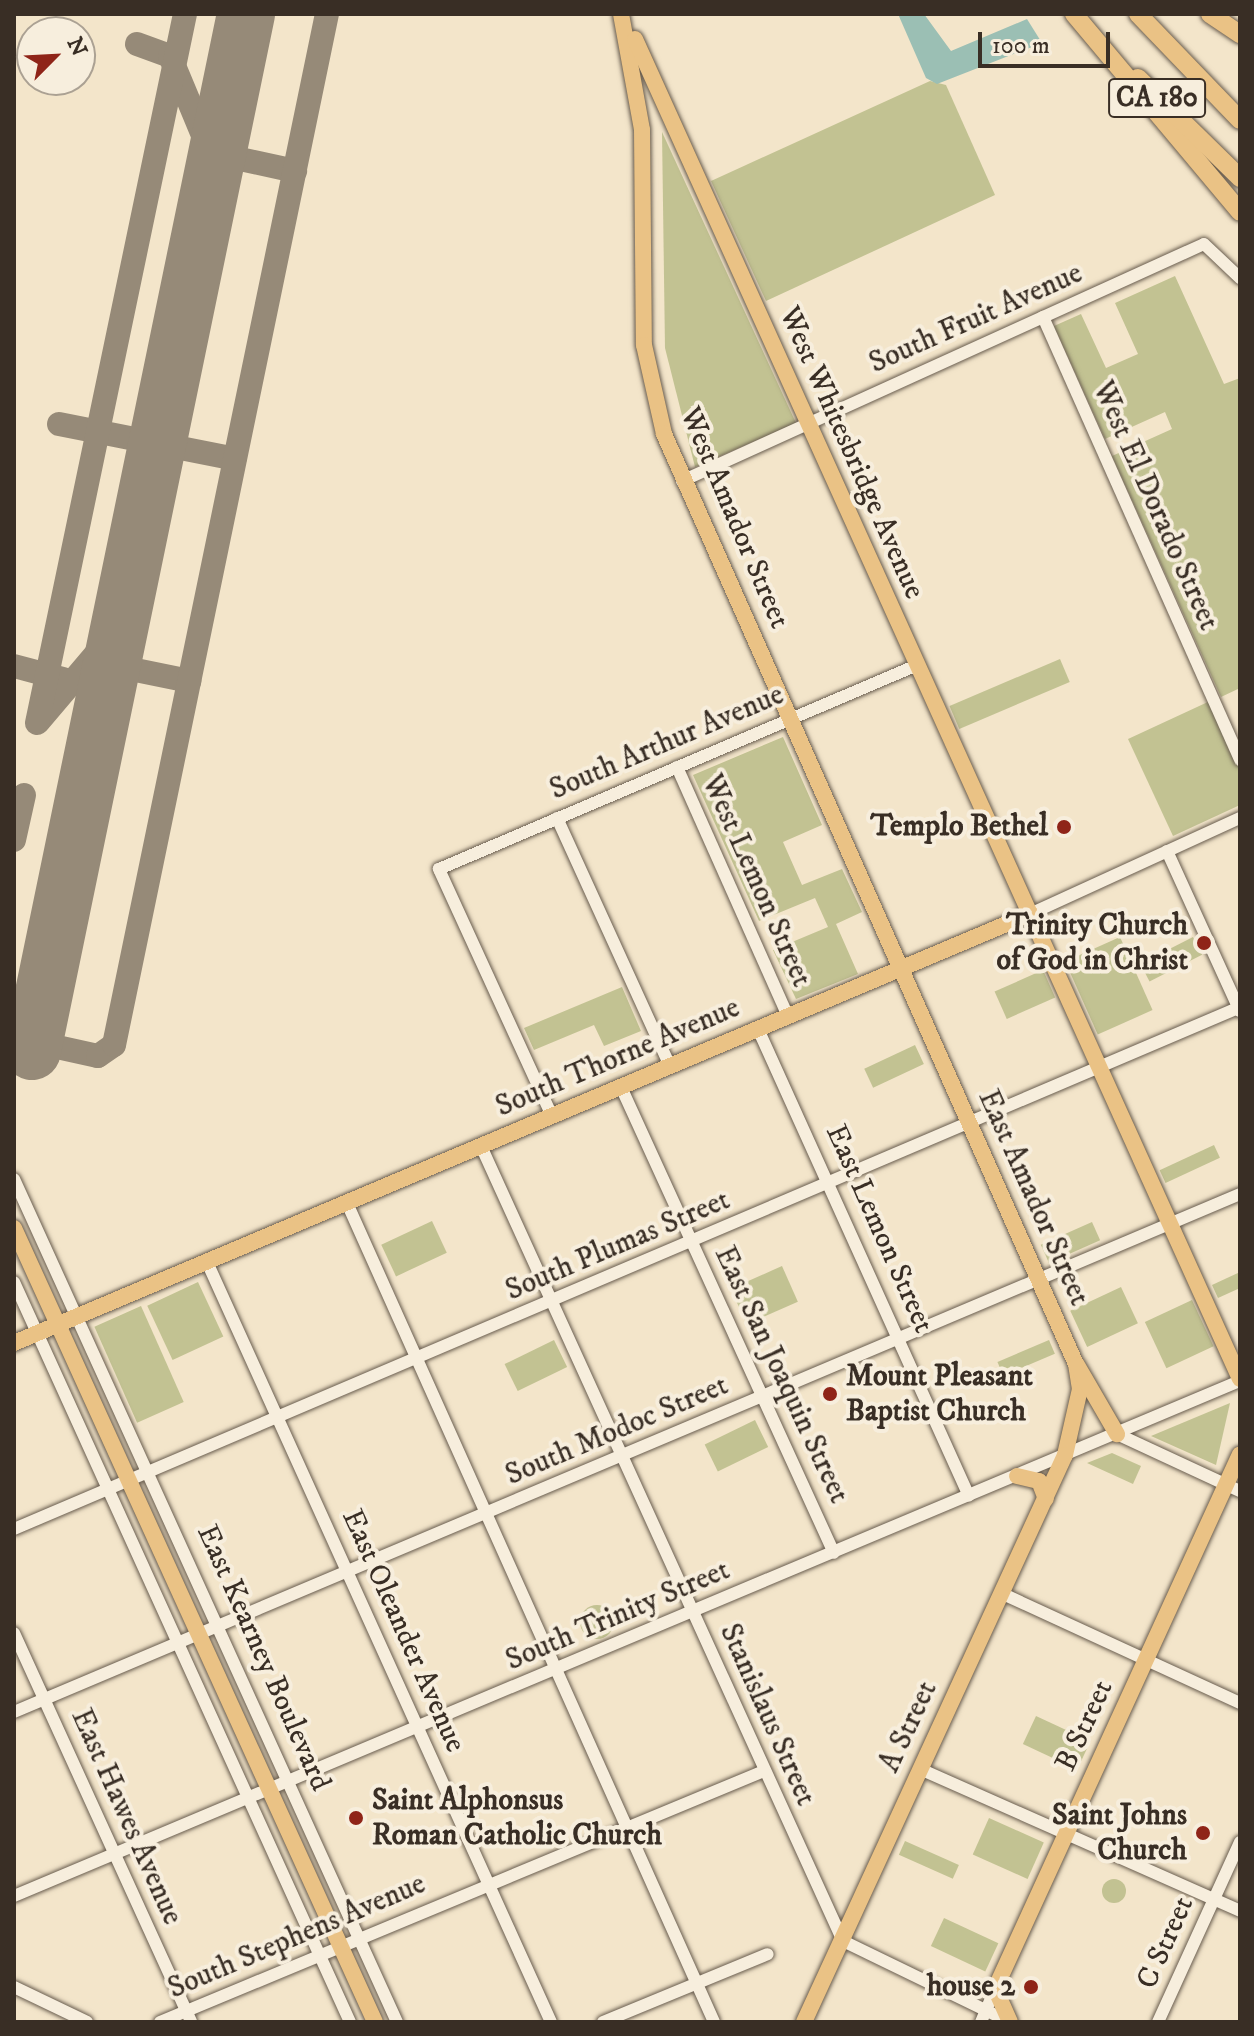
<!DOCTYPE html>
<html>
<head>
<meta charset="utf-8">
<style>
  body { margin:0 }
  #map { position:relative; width:1254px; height:2036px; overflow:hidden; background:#f3e5ca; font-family:"IM FELL DW Pica",serif }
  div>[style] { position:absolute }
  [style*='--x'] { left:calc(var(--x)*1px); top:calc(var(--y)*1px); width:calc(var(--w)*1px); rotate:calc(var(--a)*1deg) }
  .green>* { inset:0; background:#c2c292; transform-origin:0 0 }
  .round { border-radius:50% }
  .water>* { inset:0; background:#9bbfb4 }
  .taxiway>* { height:24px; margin:-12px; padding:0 12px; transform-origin:12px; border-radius:12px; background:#968a78 }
  .runway>* { height:58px; margin:-29px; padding:0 29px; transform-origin:29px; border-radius:29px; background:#968a78 }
  .roads { filter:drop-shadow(0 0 2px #685c4e) drop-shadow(0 0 2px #685c4e) }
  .minor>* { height:12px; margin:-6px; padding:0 6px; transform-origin:6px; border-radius:6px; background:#f7eedd }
  .major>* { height:16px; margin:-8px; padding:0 8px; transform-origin:8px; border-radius:8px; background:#eac285 }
  .highway>* { height:18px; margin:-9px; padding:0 9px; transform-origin:9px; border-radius:9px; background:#eac285 }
  .dots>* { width:22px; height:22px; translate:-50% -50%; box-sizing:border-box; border:4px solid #f7eedd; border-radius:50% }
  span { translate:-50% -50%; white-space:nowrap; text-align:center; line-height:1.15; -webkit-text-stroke:8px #f7eedd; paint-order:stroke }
  .shield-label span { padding:2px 6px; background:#f7eedd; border:2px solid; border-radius:6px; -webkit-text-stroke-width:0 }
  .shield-label { font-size:28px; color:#392e25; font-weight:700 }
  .street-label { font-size:30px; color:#392e25 }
  .poi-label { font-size:30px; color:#392e25; font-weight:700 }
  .right { translate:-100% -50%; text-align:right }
  .left { translate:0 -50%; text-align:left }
  .frame { position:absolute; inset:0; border:16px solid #392e25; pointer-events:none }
  .north { position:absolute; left:16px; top:16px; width:80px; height:80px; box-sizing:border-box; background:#f7eedd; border:2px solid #aba193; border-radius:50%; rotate:66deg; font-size:22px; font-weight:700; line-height:32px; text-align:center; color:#392e25 }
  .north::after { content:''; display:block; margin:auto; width:28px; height:36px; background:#8f2418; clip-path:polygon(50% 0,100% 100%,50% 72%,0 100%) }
  .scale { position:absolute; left:978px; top:32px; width:132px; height:36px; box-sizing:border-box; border:4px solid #392e25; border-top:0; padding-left:10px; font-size:24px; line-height:28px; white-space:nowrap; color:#392e25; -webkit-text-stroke:6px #f7eedd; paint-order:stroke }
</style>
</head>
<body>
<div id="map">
  <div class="green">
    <div style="clip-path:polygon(930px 81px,946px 85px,995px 195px,766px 301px,711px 181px)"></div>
    <div style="clip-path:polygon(662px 132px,796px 423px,695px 467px,665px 348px)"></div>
    <div style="clip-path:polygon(1175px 276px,1224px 384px,1240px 378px,1240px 688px,1221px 697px,1112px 456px,1172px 429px,1165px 412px,1105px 439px,1054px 326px,1081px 314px,1106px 368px,1138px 354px,1115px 303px)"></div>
    <div style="left:1060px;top:659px;width:25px;height:120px;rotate:67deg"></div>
    <div style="clip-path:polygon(1210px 701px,1240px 767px,1240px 805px,1173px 836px,1128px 739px)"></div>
    <div style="clip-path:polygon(783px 737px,822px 825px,783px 842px,802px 885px,842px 869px,862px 912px,836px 924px,858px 974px,796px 999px,773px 950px,828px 927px,815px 898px,759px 921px,693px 775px)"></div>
    <div style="left:1120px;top:937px;width:80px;height:60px;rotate:66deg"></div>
    <div style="left:1193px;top:937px;width:20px;height:59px;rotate:63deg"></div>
    <div style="left:1043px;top:970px;width:30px;height:53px;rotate:66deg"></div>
    <div style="clip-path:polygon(622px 987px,641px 1031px,604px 1046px,594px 1025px,534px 1050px,524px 1028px)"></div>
    <div style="left:915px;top:1045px;width:21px;height:56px;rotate:65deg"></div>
    <div style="left:1214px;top:1145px;width:14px;height:60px;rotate:65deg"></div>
    <div style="left:432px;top:1221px;width:35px;height:56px;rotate:65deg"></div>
    <div style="left:1092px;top:1222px;width:20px;height:56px;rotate:66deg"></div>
    <div style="left:782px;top:1266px;width:39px;height:56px;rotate:66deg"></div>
    <div style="clip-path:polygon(1240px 1272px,1240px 1288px,1218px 1298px,1212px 1285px)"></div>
    <div style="left:198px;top:1282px;width:60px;height:56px;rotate:65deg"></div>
    <div style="left:1121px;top:1287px;width:40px;height:56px;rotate:65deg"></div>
    <div style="left:1192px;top:1300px;width:51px;height:52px;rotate:65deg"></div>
    <div style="left:141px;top:1306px;width:105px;height:51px;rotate:66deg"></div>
    <div style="left:554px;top:1340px;width:30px;height:55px;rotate:64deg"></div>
    <div style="left:1049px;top:1340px;width:15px;height:56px;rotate:67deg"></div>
    <div style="clip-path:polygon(1230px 1403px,1216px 1465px,1151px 1436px)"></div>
    <div style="left:755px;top:1420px;width:30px;height:56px;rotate:64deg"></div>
    <div style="clip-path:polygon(1112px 1453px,1141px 1466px,1133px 1484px,1087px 1463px)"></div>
    <div class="round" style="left:580px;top:1605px;width:34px;height:34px"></div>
    <div style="left:1036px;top:1716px;width:60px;height:31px;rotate:25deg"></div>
    <div style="left:989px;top:1818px;width:60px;height:40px;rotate:24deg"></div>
    <div style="left:905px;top:1841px;width:59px;height:15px;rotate:24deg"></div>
    <div class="round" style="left:1102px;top:1879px;width:24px;height:24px"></div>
    <div style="left:944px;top:1918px;width:60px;height:31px;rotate:25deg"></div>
  </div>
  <div class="water">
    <div style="clip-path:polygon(898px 14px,924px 14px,951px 51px,1027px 19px,1042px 43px,937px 84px,926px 78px)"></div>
  </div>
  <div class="taxiway">
    <div style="--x:137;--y:44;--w:35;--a:20"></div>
    <div style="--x:170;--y:56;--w:117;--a:67.4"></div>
    <div style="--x:217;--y:154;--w:80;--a:12.3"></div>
    <div style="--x:59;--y:424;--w:179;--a:11.2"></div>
    <div style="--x:111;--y:665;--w:80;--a:11.6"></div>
    <div style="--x:14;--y:666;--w:51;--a:14.9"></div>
    <div style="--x:39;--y:721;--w:122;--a:-49.7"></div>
    <div style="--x:37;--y:723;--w:724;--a:-78.21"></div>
    <div style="--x:14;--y:840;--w:46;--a:-77.5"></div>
    <div style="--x:40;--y:1010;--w:24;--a:92"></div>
    <div style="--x:39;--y:1034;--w:14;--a:51"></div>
    <div style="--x:48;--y:1045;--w:51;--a:12.4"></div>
    <div style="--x:98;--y:1056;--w:19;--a:-35"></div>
    <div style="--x:114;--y:1045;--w:1053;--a:-78.33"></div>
    <div style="--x:14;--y:1030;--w:33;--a:-38"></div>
  </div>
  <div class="runway">
    <div style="--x:32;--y:1051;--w:1059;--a:-78.34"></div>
  </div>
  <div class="roads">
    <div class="minor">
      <div style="--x:1043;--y:317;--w:485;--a:66"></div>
      <div style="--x:682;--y:481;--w:573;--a:-24.42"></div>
      <div style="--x:1204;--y:244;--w:50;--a:43.4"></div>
      <div style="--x:677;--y:767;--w:273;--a:66"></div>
      <div style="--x:557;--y:818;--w:273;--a:65.5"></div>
      <div style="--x:1167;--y:851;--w:176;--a:65.5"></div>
      <div style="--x:1030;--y:914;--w:231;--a:-24.6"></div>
      <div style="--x:758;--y:1029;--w:512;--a:65.69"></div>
      <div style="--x:621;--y:1087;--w:512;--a:65.44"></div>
      <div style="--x:552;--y:1116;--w:272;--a:-114.6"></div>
      <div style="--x:439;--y:869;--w:517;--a:-23.1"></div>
      <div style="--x:481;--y:1146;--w:874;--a:65.52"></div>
      <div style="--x:843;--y:1941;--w:181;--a:25.9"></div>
      <div style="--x:14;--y:1179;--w:926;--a:65.57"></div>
      <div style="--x:347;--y:1203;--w:897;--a:65.86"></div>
      <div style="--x:207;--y:1262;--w:834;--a:65.65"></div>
      <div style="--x:14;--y:1282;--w:813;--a:65.58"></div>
      <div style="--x:1117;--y:1434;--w:136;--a:24.9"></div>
      <div style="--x:14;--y:1529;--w:1333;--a:-23.06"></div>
      <div style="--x:1003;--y:1594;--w:261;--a:24.7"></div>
      <div style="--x:14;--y:1633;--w:427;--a:65.5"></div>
      <div style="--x:14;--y:1712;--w:1331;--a:-22.9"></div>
      <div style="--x:920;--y:1769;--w:350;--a:23.9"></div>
      <div style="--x:14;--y:1896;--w:1330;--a:-22.79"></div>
      <div style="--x:14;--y:1987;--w:81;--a:25.6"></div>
      <div style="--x:160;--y:2022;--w:654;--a:-22.57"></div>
      <div style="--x:603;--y:2022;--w:178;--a:-22.4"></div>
      <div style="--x:981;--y:2022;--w:36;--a:-67"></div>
      <div style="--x:1158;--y:2022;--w:198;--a:-65.5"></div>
    </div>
    <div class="major">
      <div style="--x:621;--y:14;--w:118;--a:79.7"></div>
      <div style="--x:642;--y:130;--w:215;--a:89.5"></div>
      <div style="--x:644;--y:345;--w:91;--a:77.3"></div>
      <div style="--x:664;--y:434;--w:1017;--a:66.11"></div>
      <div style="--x:1076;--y:1364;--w:25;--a:81"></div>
      <div style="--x:1080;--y:1389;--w:68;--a:102.8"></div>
      <div style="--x:1065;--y:1455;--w:624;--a:114.72"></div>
      <div style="--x:635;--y:39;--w:1470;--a:65.7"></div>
      <div style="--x:14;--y:1228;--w:872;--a:65.55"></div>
      <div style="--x:14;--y:1343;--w:1103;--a:-22.89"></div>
      <div style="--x:1077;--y:1365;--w:80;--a:59.9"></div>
      <div style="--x:1017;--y:1476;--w:23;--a:13"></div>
      <div style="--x:1039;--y:1481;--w:19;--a:69"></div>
      <div style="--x:1010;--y:2022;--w:36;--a:-114"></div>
      <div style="--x:995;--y:1989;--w:588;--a:-65.39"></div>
    </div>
    <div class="highway">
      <div style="--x:1074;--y:14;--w:258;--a:50"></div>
      <div style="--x:1138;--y:14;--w:147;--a:46.1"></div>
      <div style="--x:1210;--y:14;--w:36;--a:34"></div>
      <div style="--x:1138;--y:78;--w:143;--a:44.4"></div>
    </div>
  </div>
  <div class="dots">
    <div style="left:1064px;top:827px;background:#8f2418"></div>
    <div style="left:1204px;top:943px;background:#8f2418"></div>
    <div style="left:830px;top:1394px;background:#8f2418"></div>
    <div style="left:356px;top:1818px;background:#8f2418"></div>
    <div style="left:1203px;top:1833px;background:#8f2418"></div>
    <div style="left:1031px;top:1987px;background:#8f2418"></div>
  </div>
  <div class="shield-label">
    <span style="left:1157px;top:98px">CA 180</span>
  </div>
  <div class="street-label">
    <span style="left:976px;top:319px;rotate:-24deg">South Fruit Avenue</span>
    <span style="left:851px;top:453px;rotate:66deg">West Whitesbridge Avenue</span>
    <span style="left:1155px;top:506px;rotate:66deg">West El Dorado Street</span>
    <span style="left:734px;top:518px;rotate:67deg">West Amador Street</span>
    <span style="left:667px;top:743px;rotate:-23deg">South Arthur Avenue</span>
    <span style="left:756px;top:881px;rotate:66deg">West Lemon Street</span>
    <span style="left:618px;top:1058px;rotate:-23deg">South Thorne Avenue</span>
    <span style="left:1033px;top:1198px;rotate:66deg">East Amador Street</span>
    <span style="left:879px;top:1229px;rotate:66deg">East Lemon Street</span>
    <span style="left:618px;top:1246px;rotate:-23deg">South Plumas Street</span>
    <span style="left:781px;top:1375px;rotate:65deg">East San Joaquin Street</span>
    <span style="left:617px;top:1431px;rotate:-23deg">South Modoc Street</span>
    <span style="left:618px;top:1616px;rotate:-23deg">South Trinity Street</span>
    <span style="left:403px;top:1631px;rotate:66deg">East Oleander Avenue</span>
    <span style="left:263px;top:1658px;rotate:66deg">East Kearney Boulevard</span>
    <span style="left:767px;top:1715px;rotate:66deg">Stanislaus Street</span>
    <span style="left:1085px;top:1726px;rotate:-65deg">B Street</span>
    <span style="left:909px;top:1727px;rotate:-65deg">A Street</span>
    <span style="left:126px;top:1817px;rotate:66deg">East Hawes Avenue</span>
    <span style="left:297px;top:1937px;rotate:-23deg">South Stephens Avenue</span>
    <span style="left:1166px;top:1943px;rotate:-66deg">C Street</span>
  </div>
  <div class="poi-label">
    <span class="right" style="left:1048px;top:827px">Templo Bethel</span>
    <span class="right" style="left:1188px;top:943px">Trinity Church<br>of God in Christ</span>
    <span class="left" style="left:846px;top:1394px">Mount Pleasant<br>Baptist Church</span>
    <span class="left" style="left:372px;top:1818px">Saint Alphonsus<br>Roman Catholic Church</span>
    <span class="right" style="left:1187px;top:1833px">Saint Johns<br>Church</span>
    <span class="right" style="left:1015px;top:1987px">house 2</span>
  </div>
  <div class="frame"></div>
  <div class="north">N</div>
  <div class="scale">100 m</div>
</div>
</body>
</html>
